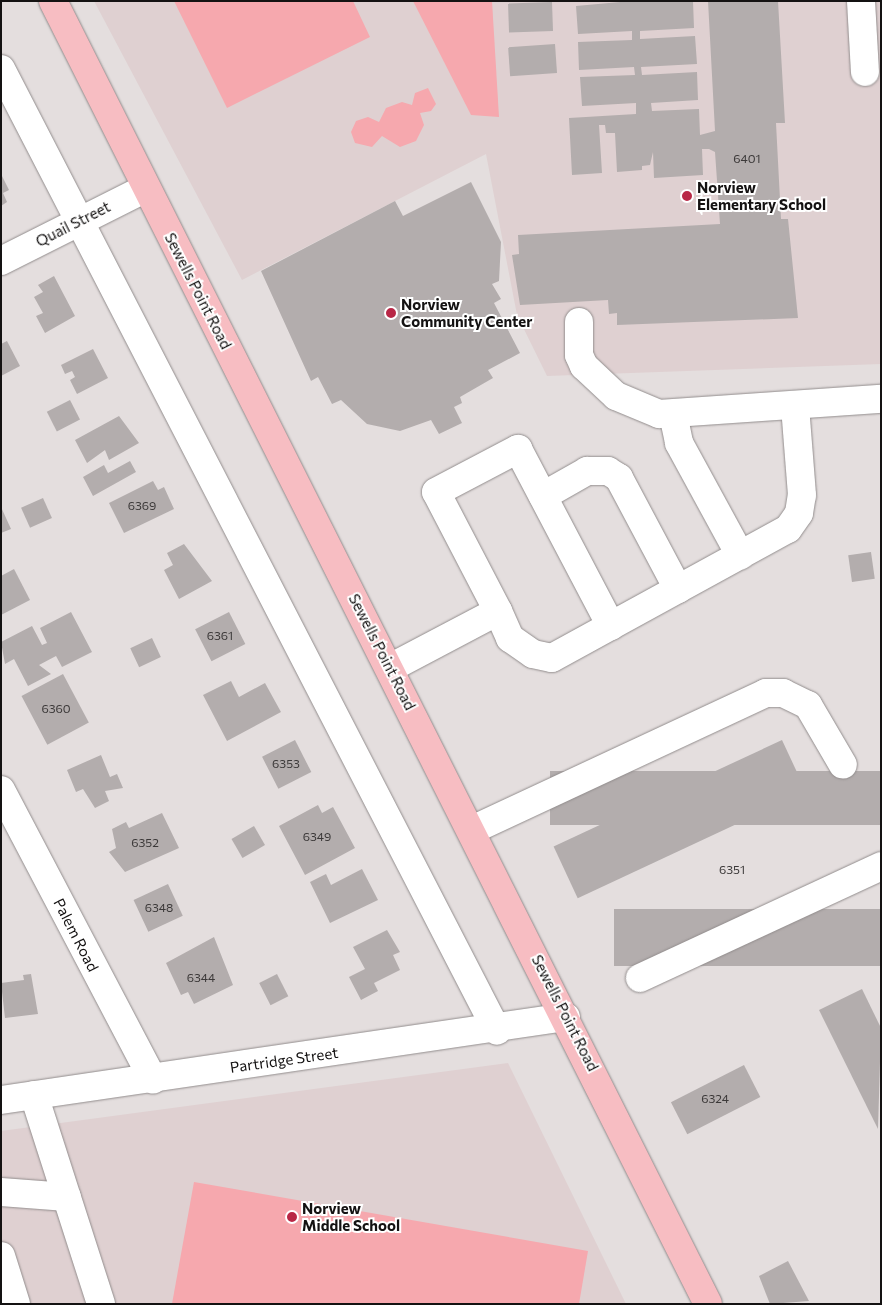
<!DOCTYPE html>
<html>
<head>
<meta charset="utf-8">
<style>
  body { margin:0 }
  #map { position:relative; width:882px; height:1305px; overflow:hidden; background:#e4dede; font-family:Commissioner,sans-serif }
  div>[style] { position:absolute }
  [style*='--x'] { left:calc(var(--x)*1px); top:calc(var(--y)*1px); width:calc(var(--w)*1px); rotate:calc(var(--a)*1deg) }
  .built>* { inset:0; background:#dfd0d1 }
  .green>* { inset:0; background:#f6a8ae }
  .building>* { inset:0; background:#b3adad; transform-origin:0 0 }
  .roads { filter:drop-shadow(0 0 1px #928d8d) drop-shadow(0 0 1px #928d8d) }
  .minor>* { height:28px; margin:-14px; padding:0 14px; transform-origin:14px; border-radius:14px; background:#fff }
  .major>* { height:28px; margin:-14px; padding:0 14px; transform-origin:14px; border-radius:14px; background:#f7bdc2 }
  .dots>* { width:14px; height:14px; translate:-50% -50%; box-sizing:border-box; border:2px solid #fff; border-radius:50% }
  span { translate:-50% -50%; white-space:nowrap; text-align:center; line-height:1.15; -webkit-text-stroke:4px #fff; paint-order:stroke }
  .number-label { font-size:12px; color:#3c3939 }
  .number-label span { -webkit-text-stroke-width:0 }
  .poi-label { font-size:15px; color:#141212; font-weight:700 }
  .left { translate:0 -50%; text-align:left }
  .street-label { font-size:15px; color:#141212 }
  .frame { position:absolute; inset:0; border:2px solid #141212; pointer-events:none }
</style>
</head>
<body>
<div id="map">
  <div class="built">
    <div style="clip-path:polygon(94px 1px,881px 1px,881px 364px,547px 376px,517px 315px,486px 154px,242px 280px)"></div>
    <div style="clip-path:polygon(508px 1063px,626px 1304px,1px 1304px,1px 1131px)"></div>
  </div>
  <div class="green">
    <div style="clip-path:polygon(174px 1px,353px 1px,370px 37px,227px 108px)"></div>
    <div style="clip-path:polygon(413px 1px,492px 1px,499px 117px,471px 115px)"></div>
    <div style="clip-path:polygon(428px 88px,436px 104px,431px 111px,420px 113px,424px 125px,416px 141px,400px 147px,382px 136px,372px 147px,355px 143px,351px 132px,356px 121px,368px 117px,379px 122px,386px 108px,402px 102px,412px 105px,415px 93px)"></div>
    <div style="clip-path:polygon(194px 1182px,588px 1251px,579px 1304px,172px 1304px)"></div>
  </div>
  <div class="building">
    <div style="clip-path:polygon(631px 1px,693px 1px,694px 28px,640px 31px,640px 39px,695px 36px,697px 64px,641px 67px,642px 75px,697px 72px,698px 100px,651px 103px,652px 111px,699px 109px,700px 135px,715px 131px,708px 1px,778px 1px,785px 123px,776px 123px,781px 219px,788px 219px,798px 318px,617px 325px,617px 313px,609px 314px,608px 300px,520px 305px,512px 255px,519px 254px,518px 235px,720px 224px,715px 152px,709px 149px,702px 149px,703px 175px,654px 178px,653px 152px,650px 165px,642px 166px,642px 170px,617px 172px,615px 133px,606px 133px,605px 125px,599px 125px,602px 173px,572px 175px,569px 118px,636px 114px,636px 103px,582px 106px,580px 77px,635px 75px,634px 67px,579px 70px,578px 42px,632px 40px,632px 31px,578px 34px,576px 6px)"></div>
    <div style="left:552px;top:2px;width:29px;height:44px;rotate:88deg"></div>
    <div style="left:555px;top:44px;width:29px;height:47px;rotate:86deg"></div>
    <div style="clip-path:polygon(1px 174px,9px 190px,3px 193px,7px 202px,1px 206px)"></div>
    <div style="clip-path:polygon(471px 182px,501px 242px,499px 281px,492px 284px,501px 299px,494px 303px,520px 353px,488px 370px,493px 378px,460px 397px,462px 403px,454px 407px,462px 423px,439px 434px,431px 420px,400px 431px,367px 424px,341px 400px,332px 404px,318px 377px,311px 381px,261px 271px,395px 201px,403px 216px)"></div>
    <div style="clip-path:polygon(54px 276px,75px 316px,45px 333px,36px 316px,43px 313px,34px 297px,43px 292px,38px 285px)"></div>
    <div style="clip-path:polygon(7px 341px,20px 366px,1px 376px,1px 344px)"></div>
    <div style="clip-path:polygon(93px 349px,108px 378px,77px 394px,70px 380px,75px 377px,72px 371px,65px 374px,61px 365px)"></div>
    <div style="left:70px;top:400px;width:22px;height:26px;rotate:63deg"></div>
    <div style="clip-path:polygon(119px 416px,139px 443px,109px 460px,105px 450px,87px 463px,75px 440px)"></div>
    <div style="clip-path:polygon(130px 461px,136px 472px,93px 496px,83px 477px,104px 465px,108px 473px)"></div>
    <div style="clip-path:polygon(153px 481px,158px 490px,164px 487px,174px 509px,124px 533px,109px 503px)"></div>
    <div style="left:43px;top:498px;width:22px;height:24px;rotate:66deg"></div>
    <div style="clip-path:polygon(1px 507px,11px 529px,1px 533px)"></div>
    <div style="clip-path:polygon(184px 544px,212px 581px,179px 599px,164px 570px,173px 565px,167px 553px)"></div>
    <div style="left:871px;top:552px;width:27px;height:23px;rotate:82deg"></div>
    <div style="clip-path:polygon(14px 569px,30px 600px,1px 615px,1px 576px)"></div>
    <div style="clip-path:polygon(71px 612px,92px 652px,62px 667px,56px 656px,39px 665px,51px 674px,28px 686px,14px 659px,5px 664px,1px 642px,32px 626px,42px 645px,47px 643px,40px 628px)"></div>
    <div style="left:229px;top:612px;width:36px;height:38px;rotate:63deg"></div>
    <div style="left:152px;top:638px;width:21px;height:24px;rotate:65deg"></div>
    <div style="left:63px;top:674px;width:55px;height:47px;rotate:62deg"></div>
    <div style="clip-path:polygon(231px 681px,239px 697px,265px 683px,281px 712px,227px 741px,203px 695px)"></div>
    <div style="left:295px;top:740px;width:36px;height:37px;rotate:63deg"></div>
    <div style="left:782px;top:740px;width:57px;height:252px;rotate:65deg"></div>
    <div style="clip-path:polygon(101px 755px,110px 777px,117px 774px,123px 788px,105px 791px,109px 801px,95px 808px,83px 789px,76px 792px,67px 770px)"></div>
    <div style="left:881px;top:771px;width:54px;height:331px;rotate:90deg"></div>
    <div style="clip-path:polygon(318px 805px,322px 813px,333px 807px,355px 848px,305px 875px,279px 826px)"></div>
    <div style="clip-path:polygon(162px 813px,179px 848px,125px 872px,109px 852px,116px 848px,112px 829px,126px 822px,129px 828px)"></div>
    <div style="left:254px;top:826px;width:22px;height:26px;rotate:60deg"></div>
    <div style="clip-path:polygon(362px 869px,378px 900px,330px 923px,310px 882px,326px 874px,331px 885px)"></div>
    <div style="left:168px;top:884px;width:35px;height:38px;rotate:65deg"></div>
    <div style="left:881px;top:909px;width:57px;height:267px;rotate:90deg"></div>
    <div style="clip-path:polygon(387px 930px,400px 952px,393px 955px,400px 970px,374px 983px,378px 991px,361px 1000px,349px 977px,365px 969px,353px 947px)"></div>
    <div style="clip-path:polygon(214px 937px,233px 985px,194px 1004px,188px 992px,181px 995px,166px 963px)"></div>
    <div style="clip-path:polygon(31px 974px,38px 1014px,5px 1018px,1px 983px,24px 980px,23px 975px)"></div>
    <div style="left:277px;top:974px;width:25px;height:20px;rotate:63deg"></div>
    <div style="clip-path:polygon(862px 989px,881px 1028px,878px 1129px,819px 1010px)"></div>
    <div style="left:744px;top:1065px;width:36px;height:82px;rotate:63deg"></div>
    <div style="clip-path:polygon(788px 1261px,809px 1301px,770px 1304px,759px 1276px)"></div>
  </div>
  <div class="roads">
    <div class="minor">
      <div style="--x:861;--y:1;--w:71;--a:86.8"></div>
      <div style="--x:1;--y:69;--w:1082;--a:62.72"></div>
      <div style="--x:1;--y:261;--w:162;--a:-26.7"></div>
      <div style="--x:579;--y:322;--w:33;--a:90"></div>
      <div style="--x:579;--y:355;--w:12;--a:66"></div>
      <div style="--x:584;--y:366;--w:44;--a:43.2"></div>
      <div style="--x:616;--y:396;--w:47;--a:22.7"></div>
      <div style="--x:659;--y:414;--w:223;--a:-3.9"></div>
      <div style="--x:673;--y:414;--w:30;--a:78"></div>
      <div style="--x:679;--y:443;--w:128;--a:61.4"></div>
      <div style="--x:543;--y:496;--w:51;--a:-29.6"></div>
      <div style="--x:587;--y:471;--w:21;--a:0"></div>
      <div style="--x:608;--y:471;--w:13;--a:32"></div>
      <div style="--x:619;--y:478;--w:126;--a:62"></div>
      <div style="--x:498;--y:611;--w:134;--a:-117.5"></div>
      <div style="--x:436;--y:492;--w:93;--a:-27.7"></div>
      <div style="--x:518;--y:449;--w:200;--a:62.3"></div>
      <div style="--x:390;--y:668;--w:122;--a:-27.8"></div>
      <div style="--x:498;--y:611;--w:30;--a:66"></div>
      <div style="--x:510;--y:638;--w:28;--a:35"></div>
      <div style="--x:533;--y:654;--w:19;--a:12"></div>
      <div style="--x:552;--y:658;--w:269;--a:-28.7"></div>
      <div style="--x:788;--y:529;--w:19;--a:-55"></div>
      <div style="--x:799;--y:513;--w:18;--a:-81"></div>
      <div style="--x:802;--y:495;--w:89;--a:-94.5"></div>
      <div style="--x:1;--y:790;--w:327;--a:62.3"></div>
      <div style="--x:472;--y:830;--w:324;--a:-25"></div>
      <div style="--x:766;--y:693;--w:17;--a:0"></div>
      <div style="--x:783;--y:693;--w:28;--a:26"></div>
      <div style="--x:808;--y:705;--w:69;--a:59.7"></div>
      <div style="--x:640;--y:978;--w:266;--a:-24.9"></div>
      <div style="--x:34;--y:1095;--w:219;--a:72.2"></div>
      <div style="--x:1;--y:1100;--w:571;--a:-8.36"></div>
      <div style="--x:1;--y:1192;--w:66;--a:4.3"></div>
      <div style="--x:1;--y:1256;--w:50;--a:72.6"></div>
    </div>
    <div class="major">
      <div style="--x:53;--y:1;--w:1458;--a:63.31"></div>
    </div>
  </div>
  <div class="dots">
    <div style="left:687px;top:196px;background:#b82746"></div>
    <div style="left:391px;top:313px;background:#b82746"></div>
    <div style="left:292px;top:1217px;background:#b82746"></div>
  </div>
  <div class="number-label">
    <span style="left:747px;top:159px">6401</span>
    <span style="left:142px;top:506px">6369</span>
    <span style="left:220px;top:636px">6361</span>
    <span style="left:56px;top:709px">6360</span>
    <span style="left:286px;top:764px">6353</span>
    <span style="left:317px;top:837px">6349</span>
    <span style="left:145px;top:843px">6352</span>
    <span style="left:732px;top:870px">6351</span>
    <span style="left:159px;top:908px">6348</span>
    <span style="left:201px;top:978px">6344</span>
    <span style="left:715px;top:1099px">6324</span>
  </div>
  <div class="poi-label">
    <span class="left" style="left:697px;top:196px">Norview<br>Elementary School</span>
    <span class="left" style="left:401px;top:313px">Norview<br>Community Center</span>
    <span class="left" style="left:302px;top:1217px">Norview<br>Middle School</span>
  </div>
  <div class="street-label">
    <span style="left:73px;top:224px;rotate:-27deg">Quail Street</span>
    <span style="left:198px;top:291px;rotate:63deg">Sewells Point Road</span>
    <span style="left:382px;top:652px;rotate:63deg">Sewells Point Road</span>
    <span style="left:76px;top:935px;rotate:63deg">Palem Road</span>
    <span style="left:565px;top:1013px;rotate:63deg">Sewells Point Road</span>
    <span style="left:284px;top:1060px;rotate:-8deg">Partridge Street</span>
  </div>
  <div class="frame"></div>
</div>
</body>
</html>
